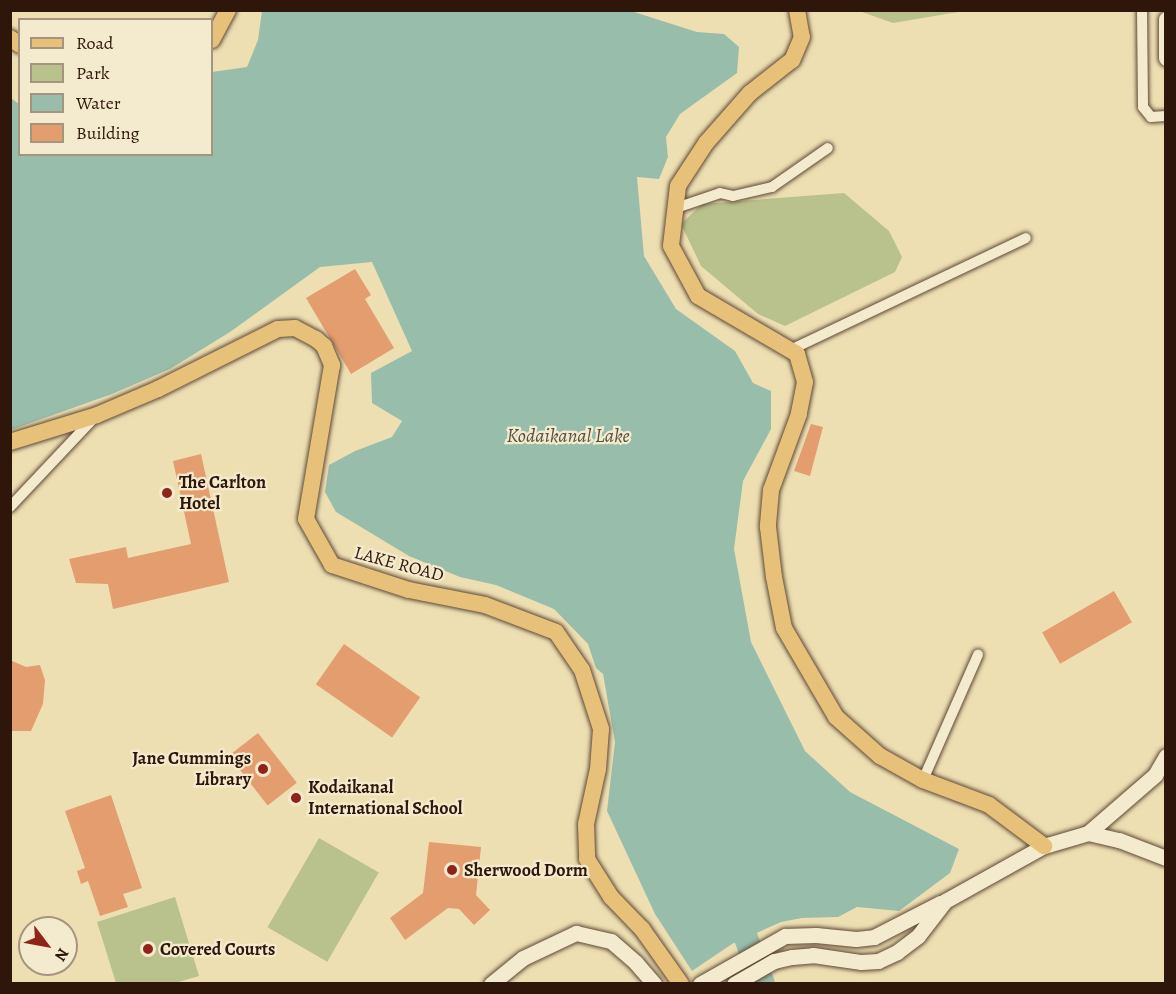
<!DOCTYPE html>
<html>
<head>
<meta charset="utf-8">
<style>
  body { margin:0 }
  #map { position:relative; width:1176px; height:994px; overflow:hidden; background:#eedfb3; font-family:Alegreya,serif }
  div>[style] { position:absolute }
  [style*='--x'] { left:calc(var(--x)*1px); top:calc(var(--y)*1px); width:calc(var(--w)*1px); rotate:calc(var(--a)*1deg) }
  .green>* { inset:0; background:#b9c18c; transform-origin:0 0 }
  .water>* { inset:0; background:#99bdab }
  .river>* { height:24px; margin:-12px; padding:0 12px; transform-origin:12px; border-radius:12px; background:#99bdab }
  .building>* { inset:0; background:#e39d6f; transform-origin:0 0 }
  .roads { filter:drop-shadow(0 0 2px #5e4835) drop-shadow(0 0 2px #5e4835) }
  .minor>* { height:10px; margin:-5px; padding:0 5px; transform-origin:5px; border-radius:5px; background:#f4eace }
  .secondary>* { height:15px; margin:-7.5px; padding:0 7.5px; transform-origin:7.5px; border-radius:7.5px; background:#f4eace }
  .primary>* { height:16px; margin:-8px; padding:0 8px; transform-origin:8px; border-radius:8px; background:#e7c07a }
  .dots>* { width:16px; height:16px; translate:-50% -50%; box-sizing:border-box; border:3px solid #f4eace; border-radius:50% }
  span { translate:-50% -50%; white-space:nowrap; text-align:center; line-height:1.15; -webkit-text-stroke:4.5px #f4eace; paint-order:stroke }
  .poi-label { font-size:18px; color:#2e160b; font-weight:700 }
  .left { translate:0 -50%; text-align:left }
  .right { translate:-100% -50%; text-align:right }
  .street-label { font-size:18px; color:#2e160b }
  .water-label { font-size:20px; color:#535043; font-style:italic }
  .frame { position:absolute; inset:0; border:12px solid #2e160b; pointer-events:none }
  .legend { position:absolute; left:18px; top:18px; width:195px; height:138px; box-sizing:border-box; background:#f4eace; border:2px solid #a59580; margin:0; padding:8px 10px; list-style:none; font-size:18px; color:#2e160b }
  .legend li { display:flex; align-items:center; gap:12px; height:30px }
  .legend b { width:30px; border:2px solid #a59580 }
  .north { position:absolute; left:18px; top:916px; width:60px; height:60px; box-sizing:border-box; background:#f4eace; border:2px solid #a59580; border-radius:50%; rotate:122deg; font-size:16px; font-weight:700; line-height:24px; text-align:center; color:#2e160b }
  .north::after { content:''; display:block; margin:auto; width:21px; height:27px; background:#8f2418; clip-path:polygon(50% 0,100% 100%,50% 72%,0 100%) }
</style>
</head>
<body>
<div id="map">
  <div class="green">
    <div style="clip-path:polygon(859px 11px,964px 11px,893px 23px)"></div>
    <div style="clip-path:polygon(844px 193px,889px 231px,902px 257px,895px 272px,785px 326px,758px 314px,701px 266px,681px 224px,702px 204px)"></div>
    <div style="left:319px;top:838px;width:69px;height:103px;rotate:30deg"></div>
    <div style="clip-path:polygon(175px 897px,199px 976px,175px 983px,116px 983px,97px 922px)"></div>
  </div>
  <div class="water">
    <div style="clip-path:polygon(631px 11px,697px 32px,724px 34px,739px 47px,737px 73px,680px 114px,666px 137px,668px 157px,659px 179px,637px 177px,644px 256px,676px 309px,735px 351px,753px 383px,771px 391px,771px 429px,743px 481px,734px 549px,751px 642px,805px 751px,850px 792px,959px 849px,950px 873px,899px 911px,857px 907px,838px 917px,802px 918px,781px 922px,732px 944px,692px 971px,655px 914px,607px 811px,615px 742px,603px 674px,596px 668px,588px 644px,554px 609px,496px 585px,460px 577px,409px 556px,336px 512px,325px 492px,329px 465px,355px 451px,392px 437px,402px 421px,372px 403px,371px 373px,412px 351px,372px 262px,320px 267px,230px 332px,170px 369px,112px 394px,11px 430px,11px 98px,19px 104px,20px 154px,212px 154px,212px 72px,247px 67px,258px 40px,262px 11px)"></div>
  </div>
  <div class="river">
    <div style="--x:735;--y:908;--w:81;--a:69.8"></div>
  </div>
  <div class="building">
    <div style="clip-path:polygon(355px 269px,371px 295px,365px 299px,394px 348px,351px 374px,306px 298px)"></div>
    <div style="clip-path:polygon(811px 424px,823px 427px,810px 476px,794px 471px)"></div>
    <div style="clip-path:polygon(201px 454px,229px 582px,113px 609px,108px 584px,76px 583px,69px 559px,126px 547px,128px 558px,191px 544px,173px 461px)"></div>
    <div style="left:1114px;top:591px;width:36px;height:83px;rotate:60deg"></div>
    <div style="left:344px;top:644px;width:93px;height:49px;rotate:35deg"></div>
    <div style="clip-path:polygon(10px 660px,26px 667px,40px 665px,45px 680px,43px 704px,31px 731px,10px 731px)"></div>
    <div style="left:258px;top:733px;width:63px;height:37px;rotate:52deg"></div>
    <div style="clip-path:polygon(111px 795px,142px 888px,123px 894px,128px 907px,100px 916px,88px 881px,81px 884px,77px 871px,85px 868px,65px 811px)"></div>
    <div style="clip-path:polygon(429px 842px,481px 847px,476px 895px,490px 910px,474px 925px,459px 909px,448px 908px,405px 940px,390px 918px,423px 893px)"></div>
  </div>
  <div class="roads">
    <div class="minor">
      <div style="--x:1142;--y:10;--w:97;--a:89.4"></div>
      <div style="--x:1143;--y:107;--w:13;--a:51"></div>
      <div style="--x:1151;--y:117;--w:15;--a:-4"></div>
      <div style="--x:676;--y:208;--w:46;--a:-18.8"></div>
      <div style="--x:720;--y:193;--w:13;--a:13"></div>
      <div style="--x:733;--y:196;--w:40;--a:-13"></div>
      <div style="--x:772;--y:187;--w:68;--a:-34.9"></div>
      <div style="--x:790;--y:350;--w:261;--a:-25.4"></div>
      <div style="--x:10;--y:507;--w:122;--a:-46.7"></div>
      <div style="--x:923;--y:780;--w:137;--a:-66.3"></div>
    </div>
    <div class="secondary">
      <div style="--x:1166;--y:19;--w:39;--a:90"></div>
      <div style="--x:1088;--y:833;--w:32;--a:13"></div>
      <div style="--x:1119;--y:840;--w:50;--a:21"></div>
      <div style="--x:491;--y:984;--w:41;--a:-39.1"></div>
      <div style="--x:523;--y:958;--w:59;--a:-25.3"></div>
      <div style="--x:576;--y:933;--w:36;--a:13"></div>
      <div style="--x:611;--y:941;--w:33;--a:41"></div>
      <div style="--x:636;--y:963;--w:28;--a:49"></div>
      <div style="--x:700;--y:984;--w:98;--a:-29.5"></div>
      <div style="--x:785;--y:936;--w:31;--a:-2"></div>
      <div style="--x:816;--y:935;--w:40;--a:5.7"></div>
      <div style="--x:856;--y:939;--w:18;--a:-6"></div>
      <div style="--x:874;--y:937;--w:74;--a:-27.3"></div>
      <div style="--x:734;--y:984;--w:46;--a:-29.9"></div>
      <div style="--x:774;--y:961;--w:18;--a:-13"></div>
      <div style="--x:792;--y:957;--w:21;--a:-5"></div>
      <div style="--x:813;--y:955;--w:49;--a:8.3"></div>
      <div style="--x:861;--y:962;--w:17;--a:-3"></div>
      <div style="--x:878;--y:961;--w:21;--a:-25"></div>
      <div style="--x:897;--y:952;--w:26;--a:-37"></div>
      <div style="--x:918;--y:936;--w:44;--a:-52.4"></div>
      <div style="--x:945;--y:901;--w:113;--a:-29.1"></div>
      <div style="--x:1044;--y:846;--w:46;--a:-16.5"></div>
      <div style="--x:1088;--y:833;--w:89;--a:-40.9"></div>
      <div style="--x:1155;--y:775;--w:22;--a:-60"></div>
    </div>
    <div class="primary">
      <div style="--x:797;--y:10;--w:27;--a:80"></div>
      <div style="--x:802;--y:37;--w:25;--a:113"></div>
      <div style="--x:792;--y:60;--w:53;--a:141.8"></div>
      <div style="--x:750;--y:93;--w:67;--a:131.3"></div>
      <div style="--x:706;--y:143;--w:51;--a:123.1"></div>
      <div style="--x:678;--y:186;--w:60;--a:96.7"></div>
      <div style="--x:671;--y:246;--w:57;--a:61.6"></div>
      <div style="--x:698;--y:296;--w:115;--a:30.4"></div>
      <div style="--x:797;--y:354;--w:29;--a:74"></div>
      <div style="--x:805;--y:382;--w:33;--a:101"></div>
      <div style="--x:799;--y:414;--w:81;--a:110.2"></div>
      <div style="--x:771;--y:490;--w:37;--a:95"></div>
      <div style="--x:768;--y:527;--w:50;--a:83.2"></div>
      <div style="--x:774;--y:577;--w:52;--a:78.9"></div>
      <div style="--x:784;--y:628;--w:103;--a:59.7"></div>
      <div style="--x:836;--y:717;--w:59;--a:41.6"></div>
      <div style="--x:880;--y:756;--w:49;--a:29.2"></div>
      <div style="--x:923;--y:780;--w:71;--a:20.7"></div>
      <div style="--x:989;--y:805;--w:69;--a:36.7"></div>
      <div style="--x:10;--y:38;--w:12;--a:35"></div>
      <div style="--x:212;--y:40;--w:34;--a:-62"></div>
      <div style="--x:10;--y:442;--w:91;--a:-17.2"></div>
      <div style="--x:97;--y:415;--w:66;--a:-23.1"></div>
      <div style="--x:158;--y:389;--w:134;--a:-26.6"></div>
      <div style="--x:278;--y:329;--w:17;--a:-3"></div>
      <div style="--x:295;--y:328;--w:24;--a:28"></div>
      <div style="--x:316;--y:339;--w:11;--a:41"></div>
      <div style="--x:324;--y:346;--w:21;--a:67"></div>
      <div style="--x:332;--y:365;--w:156;--a:99.6"></div>
      <div style="--x:306;--y:519;--w:53;--a:60.5"></div>
      <div style="--x:332;--y:565;--w:81;--a:18"></div>
      <div style="--x:409;--y:590;--w:77;--a:11.2"></div>
      <div style="--x:485;--y:605;--w:76;--a:20.8"></div>
      <div style="--x:556;--y:632;--w:46;--a:55.6"></div>
      <div style="--x:582;--y:670;--w:62;--a:72.1"></div>
      <div style="--x:601;--y:729;--w:40;--a:94.3"></div>
      <div style="--x:598;--y:769;--w:56;--a:102.3"></div>
      <div style="--x:586;--y:824;--w:35;--a:88"></div>
      <div style="--x:587;--y:859;--w:45;--a:57.7"></div>
      <div style="--x:611;--y:897;--w:45;--a:45.9"></div>
      <div style="--x:642;--y:929;--w:67;--a:54.7"></div>
    </div>
  </div>
  <div class="dots">
    <div style="left:167px;top:493px;background:#8f2418"></div>
    <div style="left:263px;top:769px;background:#8f2418"></div>
    <div style="left:296px;top:798px;background:#8f2418"></div>
    <div style="left:452px;top:870px;background:#8f2418"></div>
    <div style="left:148px;top:949px;background:#8f2418"></div>
  </div>
  <div class="poi-label">
    <span class="left" style="left:179px;top:493px">The Carlton<br>Hotel</span>
    <span class="right" style="left:251px;top:769px">Jane Cummings<br>Library</span>
    <span class="left" style="left:308px;top:798px">Kodaikanal<br>International School</span>
    <span class="left" style="left:464px;top:870px">Sherwood Dorm</span>
    <span class="left" style="left:160px;top:949px">Covered Courts</span>
  </div>
  <div class="street-label">
    <span style="left:399px;top:564px;rotate:15deg">LAKE ROAD</span>
  </div>
  <div class="water-label">
    <span style="left:568px;top:435px">Kodaikanal Lake</span>
  </div>
  <div class="frame"></div>
  <ul class="legend">
  <li><b style="height:8px;background:#e7c07a"></b>Road</li>
  <li><b style="height:16px;background:#b9c18c"></b>Park</li>
  <li><b style="height:16px;background:#99bdab"></b>Water</li>
  <li><b style="height:16px;background:#e39d6f"></b>Building</li>
  </ul>
  <div class="north">N</div>
</div>
</body>
</html>
